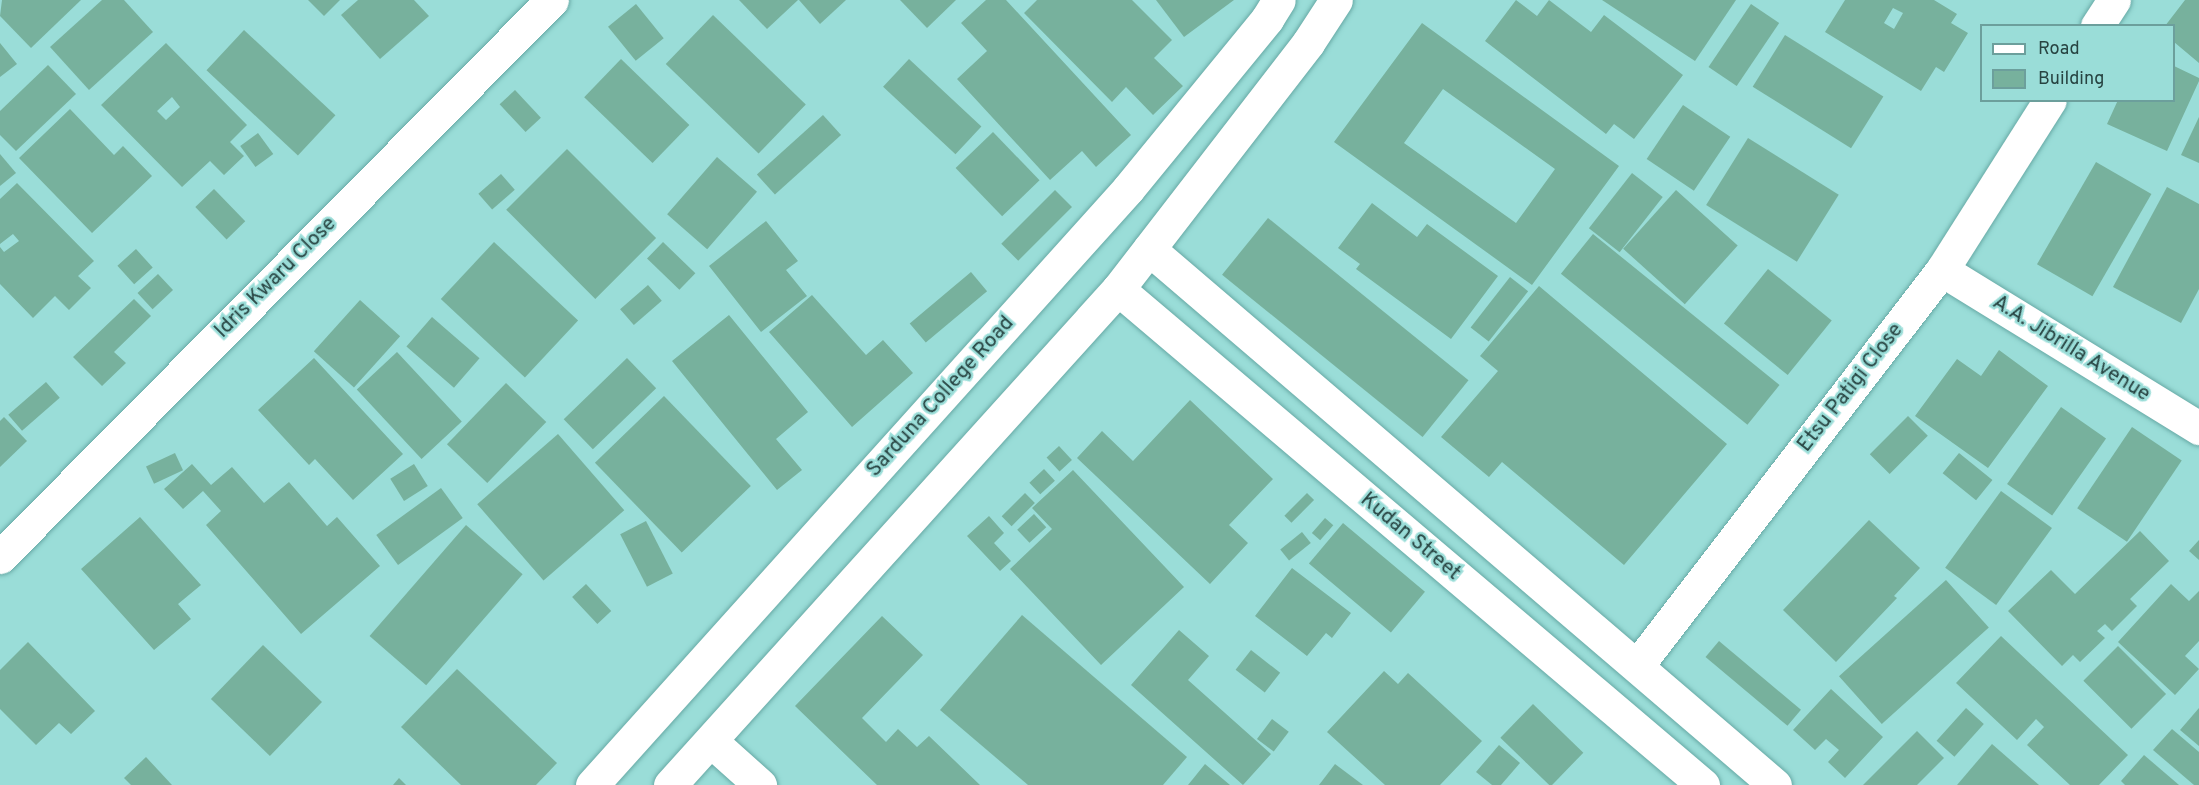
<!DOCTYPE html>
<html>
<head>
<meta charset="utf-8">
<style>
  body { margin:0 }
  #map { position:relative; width:2199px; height:785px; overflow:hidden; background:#9addd8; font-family:Overpass,sans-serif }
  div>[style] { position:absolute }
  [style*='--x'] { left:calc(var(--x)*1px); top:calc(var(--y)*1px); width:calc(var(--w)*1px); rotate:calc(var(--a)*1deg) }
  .building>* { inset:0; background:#77b19d; transform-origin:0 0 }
  .roads { filter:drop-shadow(0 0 2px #67a9a5) drop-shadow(0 0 2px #67a9a5) }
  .minor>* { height:33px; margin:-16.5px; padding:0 16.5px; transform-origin:16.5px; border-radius:16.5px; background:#fff }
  span { translate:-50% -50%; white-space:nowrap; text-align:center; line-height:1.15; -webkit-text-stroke:5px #9addd8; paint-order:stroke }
  .street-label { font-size:21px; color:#274341 }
  .legend { position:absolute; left:1980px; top:24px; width:195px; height:78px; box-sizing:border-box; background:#9addd8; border:2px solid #6c9f9c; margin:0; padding:8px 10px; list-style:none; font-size:18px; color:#274341 }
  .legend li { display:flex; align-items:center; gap:12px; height:30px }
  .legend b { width:30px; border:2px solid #6c9f9c }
</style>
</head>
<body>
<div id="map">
  <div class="building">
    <div style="clip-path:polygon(2px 0,81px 0,31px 48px,0 16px)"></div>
    <div style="clip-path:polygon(102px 0,124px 0,153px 32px,89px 90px,50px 47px)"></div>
    <div style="clip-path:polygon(308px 0,340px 0,324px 16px)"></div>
    <div style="clip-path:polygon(358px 0,414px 0,429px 16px,380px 59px,341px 15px)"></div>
    <div style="clip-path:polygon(739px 0,798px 0,767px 29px)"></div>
    <div style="clip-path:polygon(799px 0,846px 0,820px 24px)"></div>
    <div style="clip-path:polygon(900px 0,956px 0,927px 28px)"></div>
    <div style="clip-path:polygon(986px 0,1006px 0,1131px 135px,1096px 167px,1082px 151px,1050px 180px,957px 79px,987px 51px,961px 23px)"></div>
    <div style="clip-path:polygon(1037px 0,1132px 0,1172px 40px,1154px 58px,1183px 86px,1153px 115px,1126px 87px,1112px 102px,1024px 13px)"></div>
    <div style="clip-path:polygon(1156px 0,1234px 0,1184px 37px)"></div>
    <div style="clip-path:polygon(1516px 0,1537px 16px,1549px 0,1591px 32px,1604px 15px,1683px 75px,1634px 139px,1614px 124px,1606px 134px,1485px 41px)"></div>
    <div style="clip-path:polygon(1602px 0,1736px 0,1695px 61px)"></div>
    <div style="clip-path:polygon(evenodd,1845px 0,1934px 0,1957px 14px,1951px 23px,1968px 33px,1944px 72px,1936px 67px,1921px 91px,1825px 32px,1845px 0,1893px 8px,1903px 13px,1894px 29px,1884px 23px,1893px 8px)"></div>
    <div style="clip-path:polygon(2185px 0,2199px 0,2199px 63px,2174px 42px,2174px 26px,2165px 26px)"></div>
    <div style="left:636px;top:4px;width:44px;height:36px;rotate:51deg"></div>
    <div style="left:1751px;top:4px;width:34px;height:76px;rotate:34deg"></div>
    <div style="left:713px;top:15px;width:129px;height:68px;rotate:44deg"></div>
    <div style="clip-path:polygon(evenodd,1422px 23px,1619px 166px,1532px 285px,1334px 142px,1422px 23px,1443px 89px,1555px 169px,1516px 223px,1404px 143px,1443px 89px)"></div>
    <div style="left:244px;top:30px;width:125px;height:55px;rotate:43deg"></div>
    <div style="left:1785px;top:35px;width:116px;height:61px;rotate:32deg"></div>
    <div style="clip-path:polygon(0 43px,17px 64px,0 77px)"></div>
    <div style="clip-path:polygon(evenodd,166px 43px,247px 125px,230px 142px,244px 156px,224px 175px,210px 161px,182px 187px,101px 105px,166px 43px,172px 97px,180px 107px,166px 120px,157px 111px,172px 97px)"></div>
    <div style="left:621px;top:59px;width:95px;height:53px;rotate:44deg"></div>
    <div style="left:909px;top:59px;width:99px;height:38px;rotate:43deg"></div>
    <div style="clip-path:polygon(48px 65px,76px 94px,16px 151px,0 135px,0 111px)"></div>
    <div style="clip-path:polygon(2174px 66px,2199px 78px,2199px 81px,2167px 151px,2107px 124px,2118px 100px,2174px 100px)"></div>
    <div style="left:515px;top:90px;width:38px;height:21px;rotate:47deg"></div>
    <div style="left:1683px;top:105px;width:57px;height:65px;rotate:34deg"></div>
    <div style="clip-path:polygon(70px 109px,114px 155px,123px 146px,152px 176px,92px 233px,19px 158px)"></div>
    <div style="left:823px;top:115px;width:27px;height:89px;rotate:48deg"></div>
    <div style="clip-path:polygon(2199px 117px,2199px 163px,2181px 155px)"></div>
    <div style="left:993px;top:132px;width:67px;height:52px;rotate:46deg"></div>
    <div style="left:258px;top:133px;width:26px;height:22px;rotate:54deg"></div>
    <div style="left:1748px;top:138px;width:107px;height:79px;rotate:32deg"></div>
    <div style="left:567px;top:149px;width:126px;height:86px;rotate:45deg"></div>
    <div style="clip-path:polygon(0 154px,16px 173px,0 186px)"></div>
    <div style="left:717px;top:157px;width:53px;height:76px;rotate:41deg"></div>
    <div style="left:2096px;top:162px;width:64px;height:118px;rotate:30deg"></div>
    <div style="left:1632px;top:173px;width:39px;height:70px;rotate:38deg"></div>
    <div style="left:501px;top:174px;width:21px;height:30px;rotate:49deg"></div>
    <div style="clip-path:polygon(17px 183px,94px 261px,78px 276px,91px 288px,69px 310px,55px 296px,33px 318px,0 284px,0 247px,4px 252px,19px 241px,13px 234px,0 244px,0 199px)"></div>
    <div style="clip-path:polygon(2167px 187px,2199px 204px,2199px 289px,2181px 323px,2113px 287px)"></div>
    <div style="left:214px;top:189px;width:45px;height:26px;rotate:46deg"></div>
    <div style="left:1055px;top:190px;width:24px;height:76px;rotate:45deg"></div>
    <div style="left:1676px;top:190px;width:83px;height:79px;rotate:42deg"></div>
    <div style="clip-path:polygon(1372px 203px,1417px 237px,1427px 224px,1498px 276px,1451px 339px,1356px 269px,1360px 264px,1338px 248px)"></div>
    <div style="left:1268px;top:218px;width:258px;height:73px;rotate:39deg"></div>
    <div style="clip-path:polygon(766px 221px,798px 261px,786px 270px,807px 296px,761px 332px,709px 266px)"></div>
    <div style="left:1593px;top:234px;width:240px;height:51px;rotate:39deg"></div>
    <div style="left:494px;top:242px;width:115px;height:78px;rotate:43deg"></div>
    <div style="left:663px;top:242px;width:45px;height:23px;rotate:44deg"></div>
    <div style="left:136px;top:249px;width:25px;height:25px;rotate:48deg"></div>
    <div style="left:1768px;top:269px;width:82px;height:70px;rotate:39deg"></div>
    <div style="left:971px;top:272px;width:25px;height:80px;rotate:50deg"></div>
    <div style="left:158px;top:274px;width:22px;height:28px;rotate:47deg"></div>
    <div style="left:1510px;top:277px;width:23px;height:64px;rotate:38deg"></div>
    <div style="left:648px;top:285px;width:21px;height:37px;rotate:49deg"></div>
    <div style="clip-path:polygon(1539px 286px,1727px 444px,1624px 565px,1502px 462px,1489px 477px,1441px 437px,1498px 371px,1480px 356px)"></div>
    <div style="clip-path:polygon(812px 295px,866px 355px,883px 340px,913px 373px,852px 427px,769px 332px)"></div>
    <div style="clip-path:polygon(134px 299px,151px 316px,114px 352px,126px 363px,102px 386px,73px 357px)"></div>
    <div style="left:360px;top:300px;width:54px;height:69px;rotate:42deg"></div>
    <div style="clip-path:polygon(729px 315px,808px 412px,776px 439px,802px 470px,777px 490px,672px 361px)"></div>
    <div style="left:432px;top:317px;width:63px;height:39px;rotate:41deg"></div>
    <div style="clip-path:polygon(1999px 350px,2048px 386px,1988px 468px,1915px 416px,1957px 359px,1981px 376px)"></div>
    <div style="left:397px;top:352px;width:95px;height:55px;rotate:47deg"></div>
    <div style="clip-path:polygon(314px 358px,403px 454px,353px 500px,315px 459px,309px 465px,258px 410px)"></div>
    <div style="left:627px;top:358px;width:42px;height:88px;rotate:46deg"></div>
    <div style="left:46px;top:382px;width:21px;height:50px;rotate:49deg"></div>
    <div style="left:506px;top:383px;width:56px;height:85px;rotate:44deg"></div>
    <div style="left:664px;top:396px;width:125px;height:96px;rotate:46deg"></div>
    <div style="clip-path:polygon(1190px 400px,1273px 479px,1229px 525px,1248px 543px,1210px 584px,1077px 458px,1102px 431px,1133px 461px)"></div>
    <div style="left:2061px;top:407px;width:55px;height:94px;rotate:35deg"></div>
    <div style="left:1908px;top:416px;width:28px;height:54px;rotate:45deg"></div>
    <div style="clip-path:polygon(4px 417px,27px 441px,0 467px,0 421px)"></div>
    <div style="left:2132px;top:427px;width:60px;height:98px;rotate:34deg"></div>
    <div style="left:558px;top:434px;width:101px;height:107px;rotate:49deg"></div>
    <div style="left:1059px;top:446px;width:19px;height:17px;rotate:47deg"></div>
    <div style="left:175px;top:453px;width:19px;height:32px;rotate:65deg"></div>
    <div style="left:1959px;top:453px;width:43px;height:26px;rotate:39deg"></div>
    <div style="clip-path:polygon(192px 464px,211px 485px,232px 467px,264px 503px,289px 482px,327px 526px,337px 517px,380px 566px,301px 634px,206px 525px,221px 511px,203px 491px,183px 509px,164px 489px)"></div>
    <div style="left:414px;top:464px;width:26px;height:28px;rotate:58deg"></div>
    <div style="left:1044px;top:469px;width:16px;height:20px;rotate:47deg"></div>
    <div style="clip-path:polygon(1073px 470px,1184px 587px,1101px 665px,1010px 569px,1052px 529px,1032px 508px)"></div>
    <div style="left:441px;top:488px;width:37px;height:80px;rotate:54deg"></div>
    <div style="left:2001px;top:491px;width:63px;height:95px;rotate:36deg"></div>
    <div style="left:1025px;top:493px;width:14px;height:33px;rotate:45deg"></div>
    <div style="left:1307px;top:493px;width:10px;height:32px;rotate:45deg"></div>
    <div style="left:1034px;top:514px;width:18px;height:23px;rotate:47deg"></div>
    <div style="clip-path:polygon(989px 516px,1004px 533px,994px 543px,1011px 561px,1000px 571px,967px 536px)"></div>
    <div style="clip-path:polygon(140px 517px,201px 585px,178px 604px,191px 619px,154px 650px,81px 569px)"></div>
    <div style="left:1325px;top:518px;width:11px;height:20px;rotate:41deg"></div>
    <div style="clip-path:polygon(1869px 520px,1920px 568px,1894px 596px,1897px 598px,1836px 662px,1783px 610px)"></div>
    <div style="left:646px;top:521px;width:59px;height:29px;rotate:63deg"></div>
    <div style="left:1343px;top:523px;width:107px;height:53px;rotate:40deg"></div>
    <div style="left:466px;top:525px;width:75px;height:147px;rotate:41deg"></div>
    <div style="clip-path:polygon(2140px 531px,2169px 561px,2130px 599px,2137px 606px,2112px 631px,2105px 624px,2097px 631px,2105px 638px,2080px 662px,2073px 655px,2062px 666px,2008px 611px,2051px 570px,2075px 594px)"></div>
    <div style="left:1302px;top:532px;width:14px;height:28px;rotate:51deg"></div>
    <div style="clip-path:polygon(2199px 540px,2199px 560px,2189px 551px)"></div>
    <div style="clip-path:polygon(1292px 568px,1351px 613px,1332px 638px,1326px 633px,1307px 656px,1255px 616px)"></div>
    <div style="left:1946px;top:580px;width:64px;height:144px;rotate:48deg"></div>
    <div style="left:586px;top:584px;width:37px;height:19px;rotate:47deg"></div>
    <div style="clip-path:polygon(2171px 584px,2189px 601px,2199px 591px,2199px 641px,2185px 656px,2199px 669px,2175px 695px,2118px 642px)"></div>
    <div style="clip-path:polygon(1022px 615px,1187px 757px,1163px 785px,1028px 785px,940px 710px)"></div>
    <div style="clip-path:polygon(882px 616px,923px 655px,862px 718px,886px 742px,898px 729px,917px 747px,929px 736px,980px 785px,877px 785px,795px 706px)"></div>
    <div style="clip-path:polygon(1179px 630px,1209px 656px,1188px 680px,1271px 754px,1243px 785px,1131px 685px)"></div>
    <div style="clip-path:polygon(2001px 636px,2128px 755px,2099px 785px,2070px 785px,2027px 745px,2044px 727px,2036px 719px,2017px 740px,1956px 683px)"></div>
    <div style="left:1719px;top:641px;width:107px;height:21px;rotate:40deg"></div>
    <div style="clip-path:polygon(28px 642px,95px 711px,71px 734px,59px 723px,36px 745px,0 709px,0 670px)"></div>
    <div style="left:263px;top:645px;width:82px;height:75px;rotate:44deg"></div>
    <div style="left:2118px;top:646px;width:68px;height:49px;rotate:45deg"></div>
    <div style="left:1251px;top:650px;width:37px;height:25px;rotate:38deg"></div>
    <div style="clip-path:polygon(457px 669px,557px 763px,536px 785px,461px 785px,401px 727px)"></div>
    <div style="clip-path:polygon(1384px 671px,1398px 684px,1408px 673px,1482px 741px,1440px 785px,1385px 785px,1327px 732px)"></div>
    <div style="clip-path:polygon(1831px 689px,1883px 737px,1845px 778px,1828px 762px,1839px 750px,1826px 739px,1815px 750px,1793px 730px)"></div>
    <div style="left:1533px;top:704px;width:70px;height:47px;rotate:44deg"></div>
    <div style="left:1966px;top:708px;width:24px;height:44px;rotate:42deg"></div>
    <div style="clip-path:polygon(2199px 708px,2199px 746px,2180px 730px)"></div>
    <div style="left:1272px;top:719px;width:21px;height:25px;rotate:37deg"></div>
    <div style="clip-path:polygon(2172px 729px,2199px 752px,2199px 785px,2194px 785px,2153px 750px)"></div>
    <div style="clip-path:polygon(1917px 731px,1944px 758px,1917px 785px,1863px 785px)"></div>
    <div style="clip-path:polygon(1992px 744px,2039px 785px,1957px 785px)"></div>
    <div style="clip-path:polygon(1499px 745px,1520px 763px,1501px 785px,1492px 785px,1476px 772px)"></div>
    <div style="clip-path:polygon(2144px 755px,2179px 785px,2125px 785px,2121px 781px)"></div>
    <div style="clip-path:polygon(146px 757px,172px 785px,131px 785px,124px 778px)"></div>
    <div style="clip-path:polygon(1205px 764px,1230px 785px,1188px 785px)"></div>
    <div style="clip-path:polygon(1335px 764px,1363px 785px,1319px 785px)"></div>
    <div style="clip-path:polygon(399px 778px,406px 785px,393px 785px)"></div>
  </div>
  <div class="roads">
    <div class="minor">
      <div style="--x:2097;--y:26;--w:31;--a:-57"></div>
      <div style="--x:1149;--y:249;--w:824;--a:40.57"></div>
      <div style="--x:1942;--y:270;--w:302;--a:31.6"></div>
      <div style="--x:1118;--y:289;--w:767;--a:40.29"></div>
      <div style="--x:0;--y:557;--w:784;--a:-45.26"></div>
      <div style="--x:1637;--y:666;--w:500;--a:-52.4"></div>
      <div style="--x:1942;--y:270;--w:201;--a:-57.6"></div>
      <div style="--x:711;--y:741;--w:66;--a:41.9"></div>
      <div style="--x:592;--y:785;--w:802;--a:-48.03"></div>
      <div style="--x:1128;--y:189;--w:220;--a:-50.7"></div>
      <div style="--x:1267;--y:19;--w:22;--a:-58"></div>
      <div style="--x:670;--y:785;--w:668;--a:-47.91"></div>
      <div style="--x:1118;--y:289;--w:311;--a:-52.3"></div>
      <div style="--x:1308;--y:43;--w:51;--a:-56.9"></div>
    </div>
  </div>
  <div class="street-label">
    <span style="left:276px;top:278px;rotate:-45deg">Idris Kwaru Close</span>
    <span style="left:2071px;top:349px;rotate:32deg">A.A. Jibrilla Avenue</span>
    <span style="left:1851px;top:388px;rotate:-52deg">Etsu Patigi Close</span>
    <span style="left:941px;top:397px;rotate:-48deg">Sarduna College Road</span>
    <span style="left:1410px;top:537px;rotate:40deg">Kudan Street</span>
  </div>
  <ul class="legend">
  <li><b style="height:8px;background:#fff"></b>Road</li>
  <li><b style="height:16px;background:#77b19d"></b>Building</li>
  </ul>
</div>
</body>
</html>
